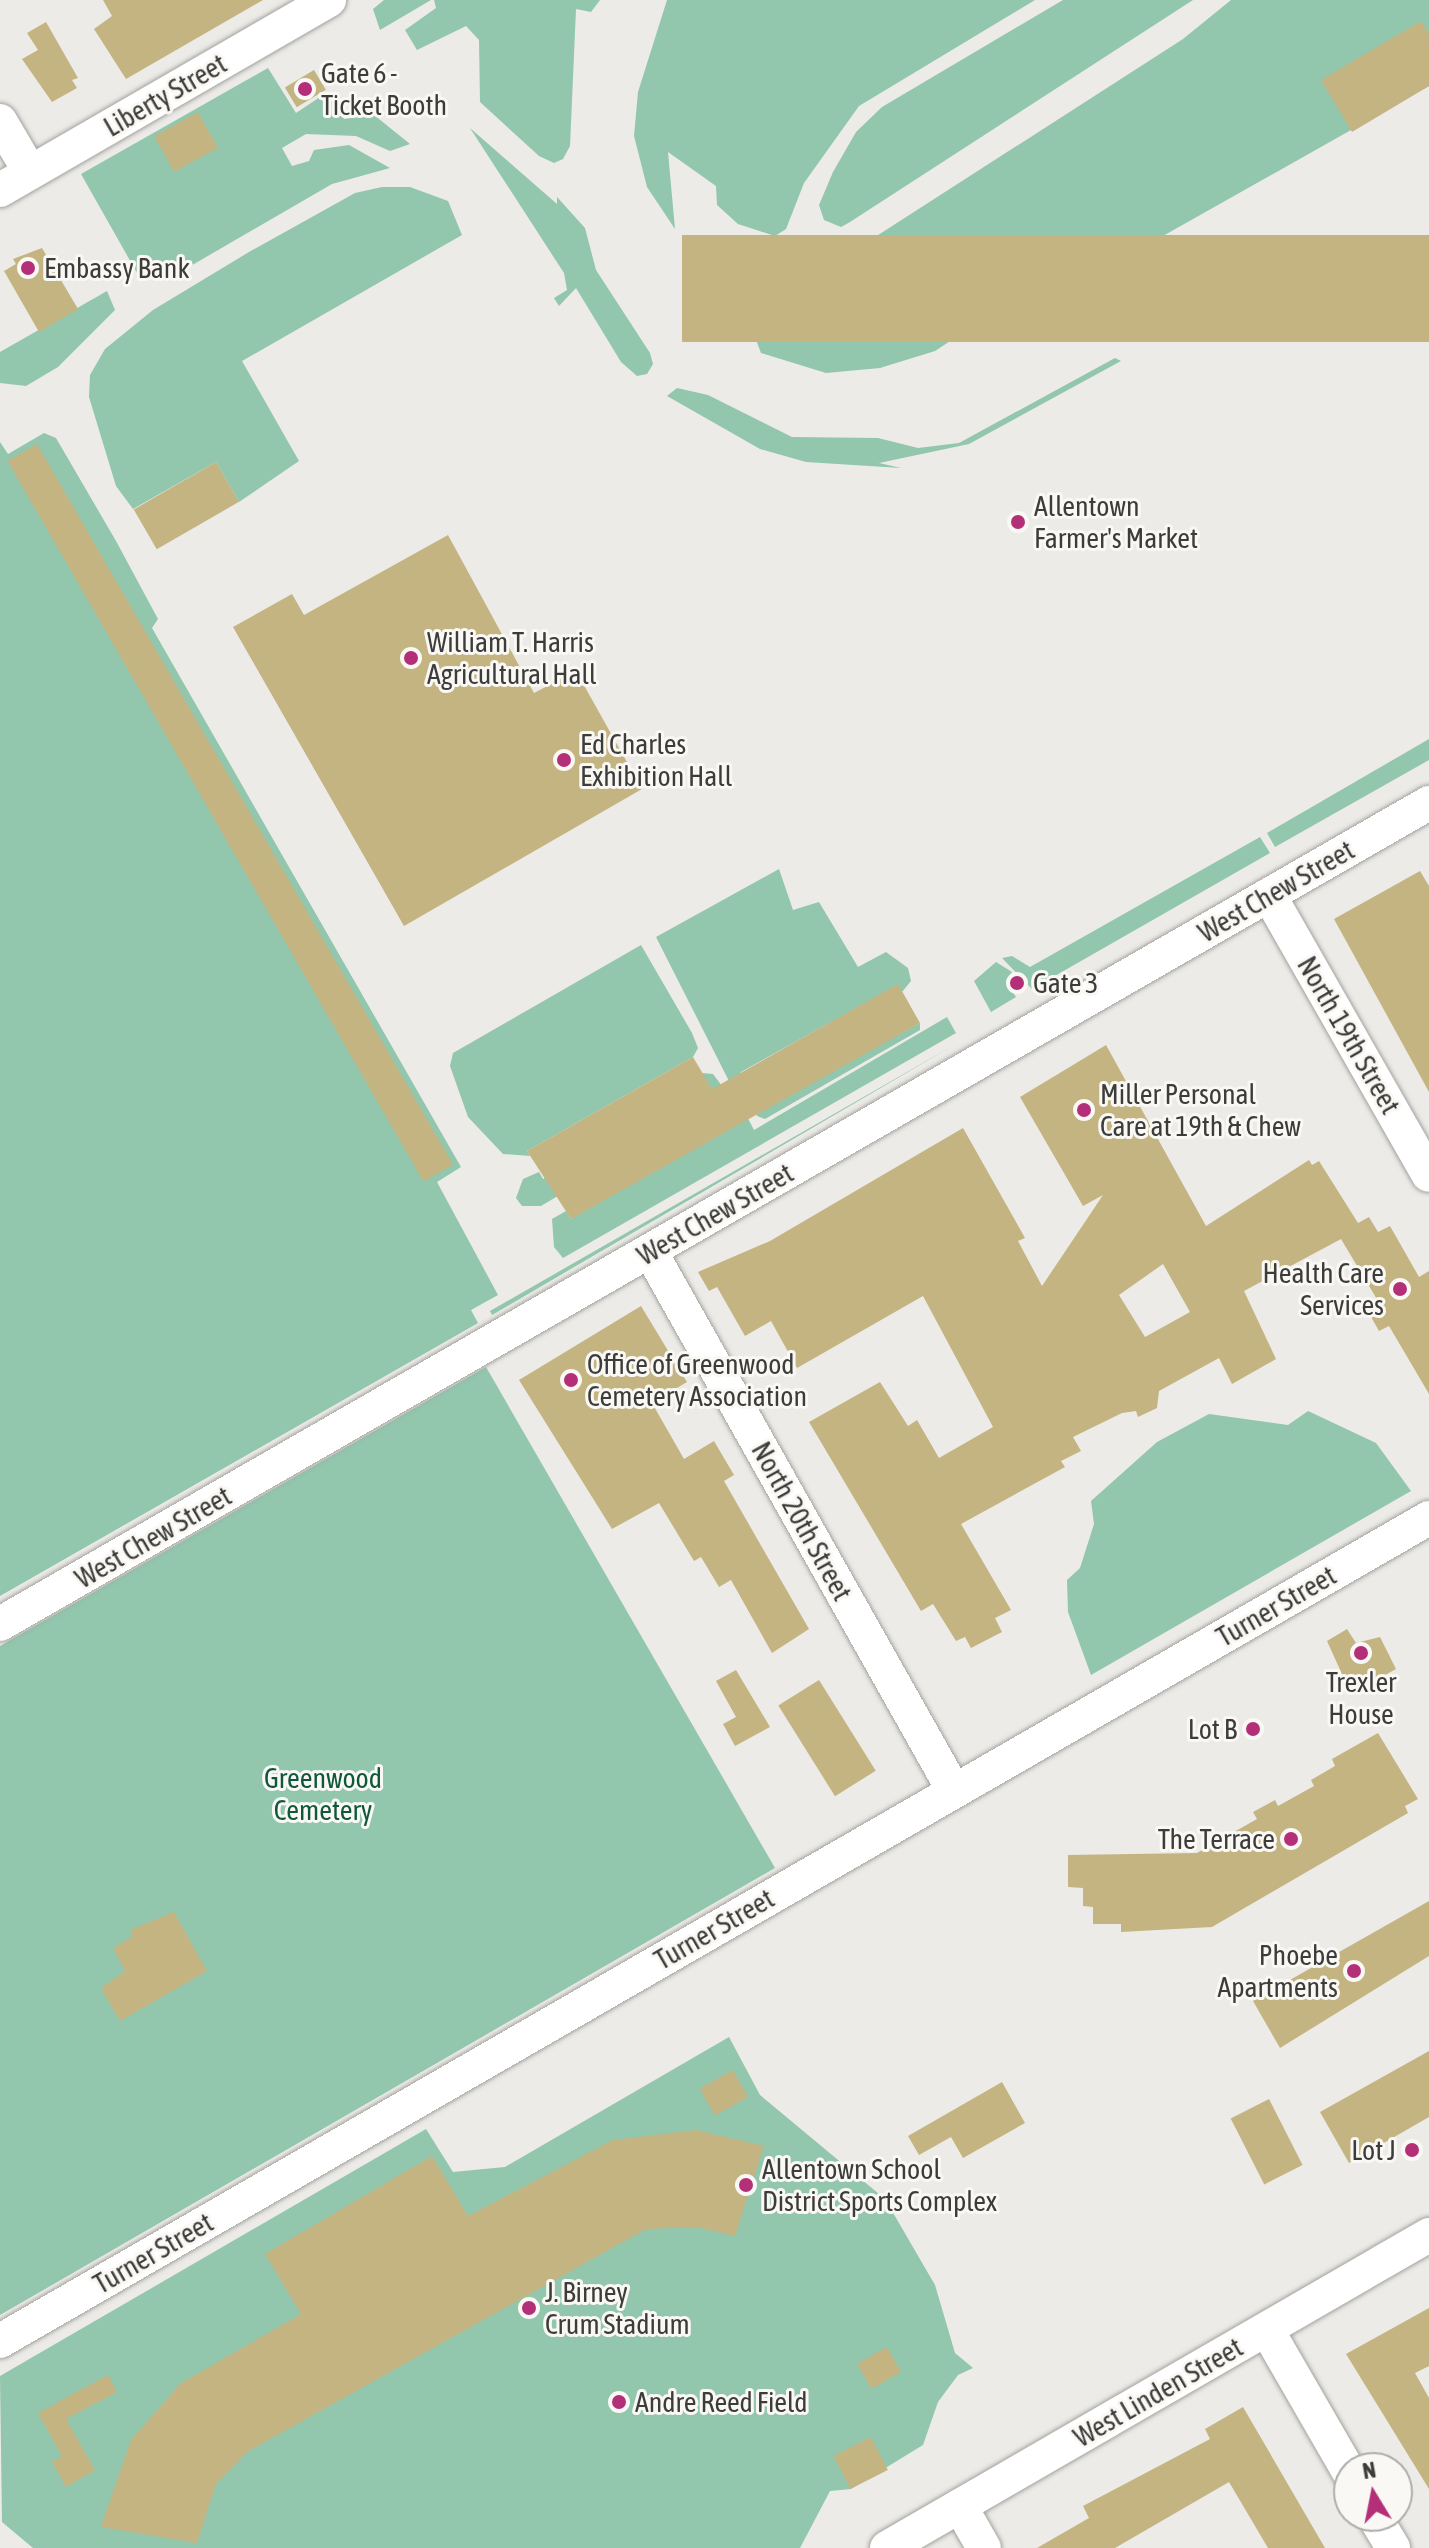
<!DOCTYPE html>
<html>
<head>
<meta charset="utf-8">
<style>
  body { margin:0 }
  #map { position:relative; width:1429px; height:2548px; overflow:hidden; background:#ecebe7; font-family:"Asap Condensed",sans-serif }
  div>[style] { position:absolute }
  [style*='--x'] { left:calc(var(--x)*1px); top:calc(var(--y)*1px); width:calc(var(--w)*1px); rotate:calc(var(--a)*1deg) }
  .green>* { inset:0; background:#92c6ad }
  .building>* { inset:0; background:#c4b481; transform-origin:0 0 }
  .roads { filter:drop-shadow(0 0 2px #a3a29e) drop-shadow(0 0 2px #a3a29e) }
  .minor>* { height:34px; margin:-17px; padding:0 17px; transform-origin:17px; border-radius:17px; background:#fff }
  .dots>* { width:22px; height:22px; translate:-50% -50%; box-sizing:border-box; border:4px solid #faf8f4; border-radius:50% }
  span { translate:-50% -50%; white-space:nowrap; text-align:center; line-height:1.15; -webkit-text-stroke:6px #faf8f4; paint-order:stroke }
  .poi-label { font-size:28px; color:#3c3c3a }
  .left { translate:0 -50%; text-align:left }
  .right { translate:-100% -50%; text-align:right }
  .street-label { font-size:28px; color:#3c3c3a }
  .park-label { font-size:28px; color:#0f573e }
  .north { position:absolute; left:1333px; top:2452px; width:80px; height:80px; box-sizing:border-box; background:#faf8f4; border:2px solid #aeadaa; border-radius:50%; rotate:350deg; font-size:22px; font-weight:700; line-height:32px; text-align:center; color:#3c3c3a }
  .north::after { content:''; display:block; margin:auto; width:28px; height:36px; background:#b33079; clip-path:polygon(50% 0,100% 100%,50% 72%,0 100%) }
</style>
</head>
<body>
<div id="map">
  <div class="green">
    <div style="clip-path:polygon(384px 0,431px 0,380px 30px,373px 9px)"></div>
    <div style="clip-path:polygon(434px 0,600px 0,591px 12px,576px 9px,570px 146px,563px 159px,554px 163px,539px 156px,480px 102px,479px 40px,466px 26px,417px 50px,405px 30px,436px 8px)"></div>
    <div style="clip-path:polygon(667px 0,1035px 0,859px 106px,804px 183px,786px 229px,775px 236px,738px 224px,717px 205px,716px 186px,668px 152px,675px 229px,647px 187px,634px 136px,638px 92px)"></div>
    <div style="clip-path:polygon(1063px 0,1193px 0,850px 222px,841px 227px,824px 220px,819px 205px,833px 172px,856px 132px,882px 107px)"></div>
    <div style="clip-path:polygon(1231px 0,1429px 0,1429px 86px,1005px 325px,970px 328px,935px 351px,880px 368px,826px 373px,761px 353px,755px 337px,767px 316px,844px 257px,1183px 39px)"></div>
    <div style="clip-path:polygon(268px 68px,296px 113px,326px 93px,344px 119px,374px 115px,410px 144px,390px 151px,356px 136px,306px 134px,282px 148px,292px 166px,309px 161px,314px 150px,349px 145px,390px 168px,332px 184px,194px 264px,141px 280px,81px 174px)"></div>
    <div style="clip-path:polygon(470px 128px,557px 204px,557px 197px,585px 228px,596px 270px,650px 353px,653px 364px,647px 374px,637px 376px,621px 362px,576px 288px,559px 306px,554px 298px,567px 290px,564px 273px)"></div>
    <div style="clip-path:polygon(382px 187px,410px 187px,448px 201px,462px 235px,242px 361px,299px 461px,239px 502px,216px 462px,133px 509px,116px 486px,89px 397px,90px 375px,105px 349px,153px 310px,249px 252px,355px 193px)"></div>
    <div style="clip-path:polygon(107px 291px,115px 310px,58px 367px,26px 386px,0 383px,0 352px)"></div>
    <div style="clip-path:polygon(1115px 358px,1121px 361px,969px 444px,879px 463px,901px 468px,806px 462px,760px 449px,667px 396px,677px 388px,708px 395px,792px 437px,878px 438px,918px 448px,959px 443px)"></div>
    <div style="clip-path:polygon(44px 433px,56px 438px,116px 541px,158px 619px,152px 628px,461px 1167px,437px 1182px,498px 1295px,471px 1310px,478px 1323px,0 1596px,0 442px,8px 454px)"></div>
    <div style="clip-path:polygon(1429px 739px,1429px 760px,1275px 847px,1267px 833px)"></div>
    <div style="clip-path:polygon(1260px 837px,1270px 853px,1032px 989px,1002px 958px,1012px 956px,1030px 967px)"></div>
    <div style="clip-path:polygon(779px 869px,793px 910px,819px 902px,858px 967px,886px 952px,908px 968px,911px 981px,902px 992px,898px 985px,741px 1072px,731px 1085px,656px 937px)"></div>
    <div style="clip-path:polygon(641px 945px,692px 1033px,698px 1048px,693px 1057px,527px 1151px,530px 1156px,503px 1154px,468px 1117px,450px 1066px,453px 1053px)"></div>
    <div style="clip-path:polygon(996px 962px,1012px 972px,1006px 982px,1016px 997px,991px 1012px,974px 981px)"></div>
    <div style="clip-path:polygon(947px 1017px,956px 1033px,563px 1258px,554px 1247px,552px 1219px,566px 1211px,571px 1219px,740px 1103px,754px 1130px)"></div>
    <div style="clip-path:polygon(920px 1023px,920px 1030px,765px 1119px,757px 1116px,755px 1111px)"></div>
    <div style="clip-path:polygon(956px 1044px,492px 1315px,490px 1311px)"></div>
    <div style="clip-path:polygon(702px 1073px,713px 1074px,728px 1094px,541px 1206px,522px 1206px,516px 1198px,523px 1179px,539px 1172px,543px 1179px,708px 1085px)"></div>
    <div style="clip-path:polygon(486px 1367px,775px 1868px,0 2315px,0 1646px)"></div>
    <div style="clip-path:polygon(1308px 1411px,1376px 1443px,1411px 1491px,1091px 1675px,1068px 1612px,1067px 1580px,1080px 1568px,1094px 1524px,1091px 1501px,1157px 1442px,1209px 1414px,1288px 1425px)"></div>
    <div style="clip-path:polygon(729px 2037px,760px 2095px,885px 2199px,935px 2285px,955px 2353px,973px 2368px,958px 2375px,938px 2402px,923px 2445px,851px 2489px,830px 2491px,800px 2548px,33px 2548px,2px 2522px,0 2376px,426px 2129px,453px 2172px,505px 2167px)"></div>
  </div>
  <div class="building">
    <div style="clip-path:polygon(103px 0,263px 0,126px 79px,94px 29px,112px 16px)"></div>
    <div style="clip-path:polygon(1421px 21px,1429px 34px,1429px 86px,1352px 132px,1321px 80px)"></div>
    <div style="clip-path:polygon(46px 22px,78px 78px,72px 80px,77px 88px,52px 102px,22px 59px,38px 50px,27px 33px)"></div>
    <div style="left:314px;top:70px;width:23px;height:34px;rotate:59deg"></div>
    <div style="left:198px;top:112px;width:41px;height:50px;rotate:61deg"></div>
    <div style="left:1429px;top:235px;width:107px;height:747px;rotate:90deg"></div>
    <div style="clip-path:polygon(42px 248px,78px 309px,39px 332px,4px 271px,16px 264px,13px 259px)"></div>
    <div style="left:37px;top:444px;width:832px;height:34px;rotate:60deg"></div>
    <div style="left:216px;top:462px;width:46px;height:95px;rotate:60deg"></div>
    <div style="clip-path:polygon(448px 535px,534px 693px,576px 671px,642px 789px,404px 926px,233px 627px,292px 594px,304px 615px)"></div>
    <div style="clip-path:polygon(1420px 871px,1429px 886px,1429px 1092px,1334px 919px)"></div>
    <div style="clip-path:polygon(898px 984px,920px 1023px,571px 1219px,527px 1151px,693px 1057px,712px 1089px)"></div>
    <div style="clip-path:polygon(evenodd,1106px 1045px,1206px 1226px,1309px 1160px,1312px 1165px,1319px 1161px,1358px 1223px,1369px 1217px,1378px 1232px,1390px 1226px,1419px 1277px,1429px 1271px,1429px 1394px,1389px 1326px,1379px 1331px,1366px 1308px,1378px 1301px,1341px 1239px,1244px 1291px,1276px 1359px,1232px 1384px,1219px 1358px,1159px 1391px,1157px 1408px,1138px 1417px,1136px 1411px,1122px 1413px,1073px 1437px,1081px 1451px,1061px 1461px,1065px 1467px,961px 1524px,1011px 1610px,995px 1618px,1002px 1632px,971px 1648px,965px 1637px,956px 1641px,933px 1604px,921px 1611px,809px 1422px,880px 1382px,908px 1426px,917px 1420px,939px 1458px,993px 1427px,923px 1296px,797px 1368px,771px 1321px,745px 1336px,717px 1287px,709px 1291px,698px 1272px,770px 1241px,963px 1128px,1025px 1238px,1018px 1241px,1042px 1286px,1103px 1195px,1083px 1206px,1020px 1097px,1106px 1045px,1163px 1264px,1190px 1312px,1145px 1337px,1119px 1295px,1163px 1264px)"></div>
    <div style="clip-path:polygon(641px 1306px,687px 1382px,652px 1403px,684px 1459px,714px 1441px,734px 1475px,724px 1481px,809px 1629px,772px 1653px,731px 1580px,719px 1587px,701px 1557px,694px 1561px,659px 1503px,612px 1529px,519px 1380px)"></div>
    <div style="clip-path:polygon(1347px 1629px,1356px 1643px,1380px 1637px,1396px 1669px,1351px 1694px,1327px 1641px)"></div>
    <div style="clip-path:polygon(736px 1670px,770px 1727px,735px 1746px,723px 1724px,736px 1717px,716px 1681px)"></div>
    <div style="left:819px;top:1680px;width:107px;height:48px;rotate:58deg"></div>
    <div style="clip-path:polygon(1378px 1733px,1418px 1799px,1405px 1806px,1408px 1813px,1212px 1927px,1121px 1932px,1121px 1924px,1093px 1924px,1093px 1907px,1083px 1906px,1083px 1888px,1068px 1887px,1068px 1855px,1197px 1853px,1257px 1819px,1253px 1812px,1275px 1800px,1278px 1806px,1314px 1786px,1311px 1780px,1335px 1766px,1332px 1759px)"></div>
    <div style="clip-path:polygon(1429px 1901px,1429px 1956px,1280px 2048px,1253px 2001px)"></div>
    <div style="clip-path:polygon(174px 1912px,207px 1971px,120px 2021px,101px 1988px,125px 1971px,113px 1948px,133px 1936px,130px 1930px)"></div>
    <div style="clip-path:polygon(1429px 2051px,1429px 2117px,1349px 2163px,1320px 2112px)"></div>
    <div style="left:733px;top:2070px;width:31px;height:38px;rotate:61deg"></div>
    <div style="clip-path:polygon(1002px 2082px,1025px 2123px,963px 2158px,951px 2137px,919px 2155px,908px 2136px)"></div>
    <div style="left:1269px;top:2099px;width:74px;height:43px;rotate:63deg"></div>
    <div style="clip-path:polygon(696px 2130px,764px 2146px,735px 2236px,697px 2227px,646px 2229px,247px 2452px,216px 2484px,197px 2543px,101px 2527px,131px 2440px,181px 2383px,301px 2314px,265px 2254px,432px 2156px,468px 2216px,613px 2140px)"></div>
    <div style="clip-path:polygon(1429px 2308px,1429px 2366px,1415px 2373px,1429px 2398px,1429px 2489px,1346px 2354px)"></div>
    <div style="left:887px;top:2347px;width:29px;height:34px;rotate:61deg"></div>
    <div style="clip-path:polygon(108px 2375px,117px 2392px,66px 2419px,95px 2470px,66px 2487px,52px 2462px,62px 2456px,38px 2413px)"></div>
    <div style="clip-path:polygon(1243px 2407px,1325px 2548px,1268px 2548px,1229px 2482px,1115px 2548px,1037px 2548px,1089px 2518px,1083px 2506px,1210px 2439px,1205px 2429px)"></div>
    <div style="left:871px;top:2437px;width:37px;height:42px;rotate:63deg"></div>
  </div>
  <div class="roads">
    <div class="minor">
      <div style="--x:0;--y:121;--w:59;--a:59.5"></div>
      <div style="--x:0;--y:190;--w:380;--a:-30"></div>
      <div style="--x:1269;--y:895;--w:322;--a:60.3"></div>
      <div style="--x:650;--y:1251;--w:620;--a:60.62"></div>
      <div style="--x:0;--y:1624;--w:1648;--a:-29.88"></div>
      <div style="--x:1267;--y:2330;--w:164;--a:60"></div>
      <div style="--x:0;--y:2341;--w:1649;--a:-29.94"></div>
      <div style="--x:960;--y:2506;--w:48;--a:60.3"></div>
      <div style="--x:1374;--y:2516;--w:37;--a:59"></div>
      <div style="--x:887;--y:2548;--w:626;--a:-30.01"></div>
    </div>
  </div>
  <div class="dots">
    <div style="left:305px;top:89px;background:#b33079"></div>
    <div style="left:28px;top:268px;background:#b33079"></div>
    <div style="left:1018px;top:522px;background:#b33079"></div>
    <div style="left:411px;top:658px;background:#b33079"></div>
    <div style="left:564px;top:760px;background:#b33079"></div>
    <div style="left:1017px;top:983px;background:#b33079"></div>
    <div style="left:1084px;top:1110px;background:#b33079"></div>
    <div style="left:1400px;top:1289px;background:#b33079"></div>
    <div style="left:571px;top:1380px;background:#b33079"></div>
    <div style="left:1361px;top:1653px;background:#b33079"></div>
    <div style="left:1253px;top:1729px;background:#b33079"></div>
    <div style="left:1291px;top:1839px;background:#b33079"></div>
    <div style="left:1354px;top:1971px;background:#b33079"></div>
    <div style="left:1412px;top:2150px;background:#b33079"></div>
    <div style="left:746px;top:2185px;background:#b33079"></div>
    <div style="left:529px;top:2308px;background:#b33079"></div>
    <div style="left:619px;top:2402px;background:#b33079"></div>
  </div>
  <div class="poi-label">
    <span class="left" style="left:321px;top:89px">Gate 6 -<br>Ticket Booth</span>
    <span class="left" style="left:44px;top:268px">Embassy Bank</span>
    <span class="left" style="left:1034px;top:522px">Allentown<br>Farmer's Market</span>
    <span class="left" style="left:427px;top:658px">William T. Harris<br>Agricultural Hall</span>
    <span class="left" style="left:580px;top:760px">Ed Charles<br>Exhibition Hall</span>
    <span class="left" style="left:1033px;top:983px">Gate 3</span>
    <span class="left" style="left:1100px;top:1110px">Miller Personal<br>Care at 19th &amp; Chew</span>
    <span class="right" style="left:1384px;top:1289px">Health Care<br>Services</span>
    <span class="left" style="left:587px;top:1380px">Office of Greenwood<br>Cemetery Association</span>
    <span style="left:1361px;top:1698px">Trexler<br>House</span>
    <span class="right" style="left:1237px;top:1729px">Lot B</span>
    <span class="right" style="left:1275px;top:1839px">The Terrace</span>
    <span class="right" style="left:1338px;top:1971px">Phoebe<br>Apartments</span>
    <span class="right" style="left:1396px;top:2150px">Lot J</span>
    <span class="left" style="left:762px;top:2185px">Allentown School<br>District Sports Complex</span>
    <span class="left" style="left:545px;top:2308px">J. Birney<br>Crum Stadium</span>
    <span class="left" style="left:635px;top:2402px">Andre Reed Field</span>
  </div>
  <div class="street-label">
    <span style="left:165px;top:95px;rotate:-30deg">Liberty Street</span>
    <span style="left:1276px;top:891px;rotate:-30deg">West Chew Street</span>
    <span style="left:1349px;top:1035px;rotate:60deg">North 19th Street</span>
    <span style="left:715px;top:1214px;rotate:-30deg">West Chew Street</span>
    <span style="left:802px;top:1521px;rotate:61deg">North 20th Street</span>
    <span style="left:153px;top:1537px;rotate:-30deg">West Chew Street</span>
    <span style="left:1276px;top:1606px;rotate:-30deg">Turner Street</span>
    <span style="left:714px;top:1929px;rotate:-30deg">Turner Street</span>
    <span style="left:153px;top:2253px;rotate:-30deg">Turner Street</span>
    <span style="left:1158px;top:2392px;rotate:-30deg">West Linden Street</span>
  </div>
  <div class="park-label">
    <span style="left:323px;top:1794px">Greenwood<br>Cemetery</span>
  </div>
  <div class="north">N</div>
</div>
</body>
</html>
